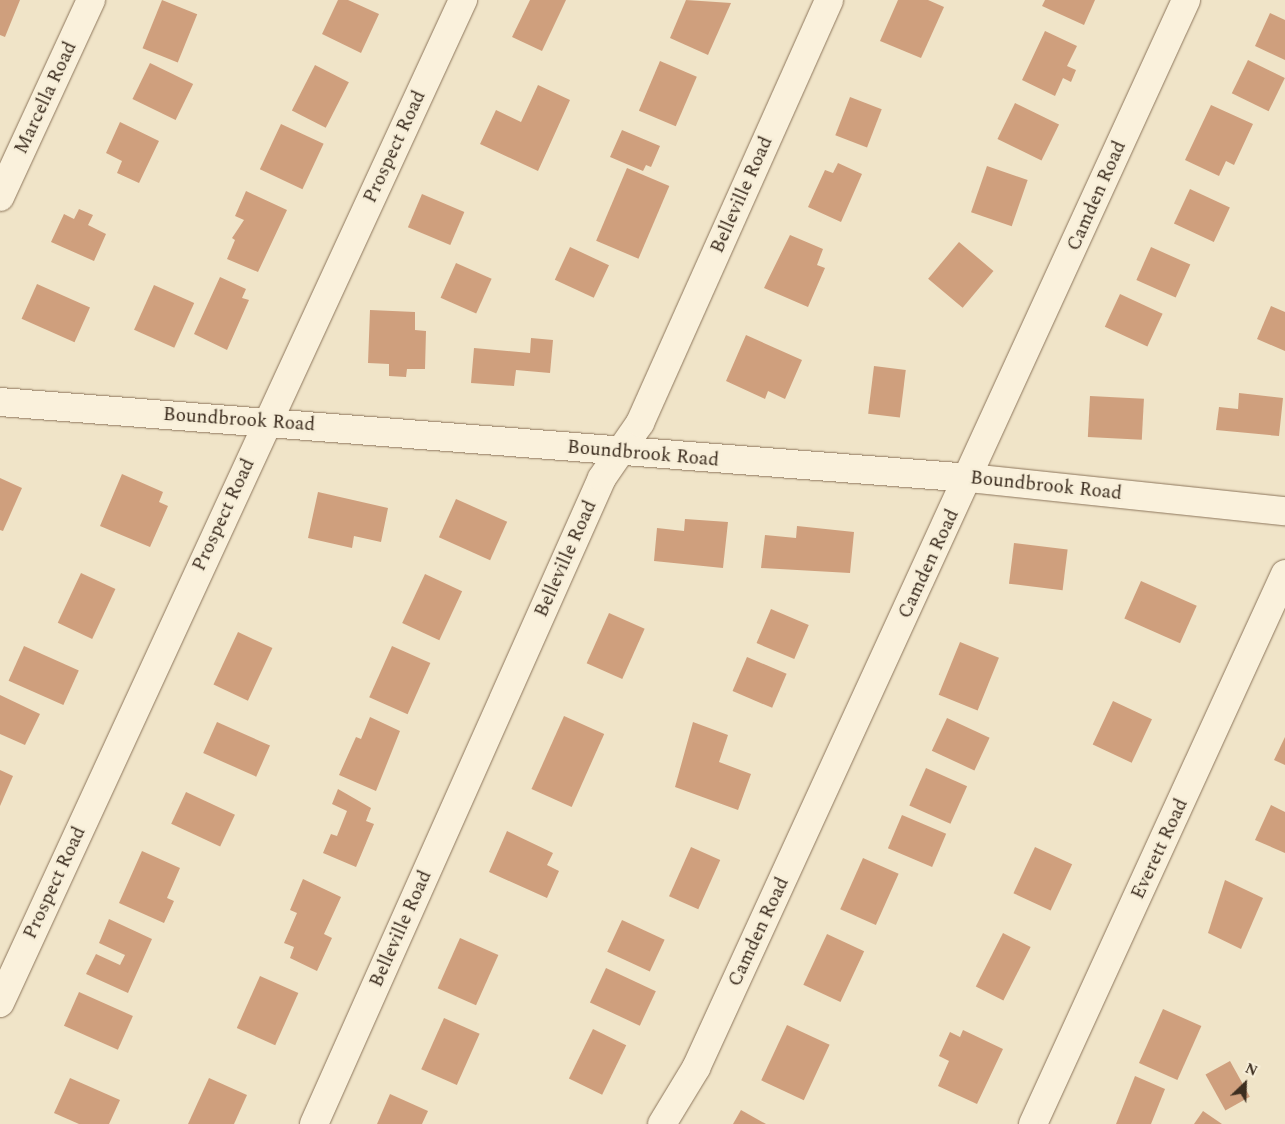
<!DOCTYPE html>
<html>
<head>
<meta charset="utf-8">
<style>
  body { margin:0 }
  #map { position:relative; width:1285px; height:1124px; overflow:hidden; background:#f0e4c8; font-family:Spectral,serif }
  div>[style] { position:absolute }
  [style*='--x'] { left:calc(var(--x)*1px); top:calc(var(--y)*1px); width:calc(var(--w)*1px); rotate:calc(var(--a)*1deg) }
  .building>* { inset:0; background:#cf9f7d; transform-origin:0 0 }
  .roads { filter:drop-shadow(0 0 1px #8d765c) drop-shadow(0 0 1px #8d765c) }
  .minor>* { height:28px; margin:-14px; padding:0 14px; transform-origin:14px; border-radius:14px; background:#faf1dc }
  span { translate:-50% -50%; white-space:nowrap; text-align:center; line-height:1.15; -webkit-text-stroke:4.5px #f7eed8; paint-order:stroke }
  .street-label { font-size:19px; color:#3d2e20 }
  .north { position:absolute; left:1220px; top:1059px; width:50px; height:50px; -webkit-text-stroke:4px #f7eed8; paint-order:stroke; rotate:24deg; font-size:14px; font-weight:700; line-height:20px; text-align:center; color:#3d2e20 }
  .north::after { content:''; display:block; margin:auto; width:18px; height:22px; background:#3d2e20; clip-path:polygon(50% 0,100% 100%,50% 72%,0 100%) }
</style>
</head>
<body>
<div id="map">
  <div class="building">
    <div style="clip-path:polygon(0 0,20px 0,5px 37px,0 35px)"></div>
    <div style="left:162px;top:0;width:38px;height:52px;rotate:22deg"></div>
    <div style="clip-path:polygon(338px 0,348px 0,379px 14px,361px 53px,322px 34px)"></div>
    <div style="clip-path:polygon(530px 0,566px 0,542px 51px,512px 37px)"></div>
    <div style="clip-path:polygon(686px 0,731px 3px,708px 55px,670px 38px)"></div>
    <div style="clip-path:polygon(898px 0,928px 0,944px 7px,921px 58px,880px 41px)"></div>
    <div style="clip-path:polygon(1045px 0,1095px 0,1084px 25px,1042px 6px)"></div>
    <div style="clip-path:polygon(1270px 13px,1285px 20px,1285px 60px,1255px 46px)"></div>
    <div style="clip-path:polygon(1045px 31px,1077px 46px,1067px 66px,1076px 70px,1071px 82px,1063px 78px,1055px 96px,1022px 80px)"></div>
    <div style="left:1248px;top:60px;width:41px;height:37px;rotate:26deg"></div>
    <div style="left:660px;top:61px;width:40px;height:54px;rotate:23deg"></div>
    <div style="left:150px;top:63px;width:48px;height:40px;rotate:26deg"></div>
    <div style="left:315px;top:65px;width:38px;height:51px;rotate:27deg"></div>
    <div style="clip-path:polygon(538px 85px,570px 100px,538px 171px,480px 144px,496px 110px,521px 122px)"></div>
    <div style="left:850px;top:97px;width:34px;height:41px;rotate:21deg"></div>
    <div style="left:1015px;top:103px;width:49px;height:40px;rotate:26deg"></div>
    <div style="clip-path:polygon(1211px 105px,1253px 124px,1234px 165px,1226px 161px,1219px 176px,1185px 160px)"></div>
    <div style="clip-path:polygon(120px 122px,159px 141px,139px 183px,117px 173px,122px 161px,106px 153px)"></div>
    <div style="left:281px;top:124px;width:47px;height:50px;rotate:25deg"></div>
    <div style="clip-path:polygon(622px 130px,660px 146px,651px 167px,646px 165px,643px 171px,610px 157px)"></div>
    <div style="clip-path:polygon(838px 163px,862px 174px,841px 222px,808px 207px,825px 170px,833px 173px)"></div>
    <div style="left:987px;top:166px;width:43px;height:49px;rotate:19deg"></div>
    <div style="left:627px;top:168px;width:46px;height:79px;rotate:23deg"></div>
    <div style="left:1190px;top:189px;width:44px;height:38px;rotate:25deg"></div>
    <div style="clip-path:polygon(246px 191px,287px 210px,258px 272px,227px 259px,235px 240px,232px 238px,244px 220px,235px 216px)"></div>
    <div style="left:422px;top:194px;width:46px;height:36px;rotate:23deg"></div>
    <div style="clip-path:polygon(79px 209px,93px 215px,88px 225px,106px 234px,94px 261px,51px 242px,64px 214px,74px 219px)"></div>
    <div style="clip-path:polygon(790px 235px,823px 249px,817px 265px,825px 268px,808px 307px,764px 288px)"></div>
    <div style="left:959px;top:242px;width:45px;height:48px;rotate:40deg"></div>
    <div style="left:570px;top:247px;width:43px;height:36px;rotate:25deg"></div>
    <div style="left:1151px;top:247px;width:43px;height:36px;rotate:24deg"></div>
    <div style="left:456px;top:263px;width:39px;height:38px;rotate:24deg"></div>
    <div style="clip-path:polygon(220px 277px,246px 289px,242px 298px,249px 300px,227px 350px,194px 334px)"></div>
    <div style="left:37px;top:284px;width:58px;height:38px;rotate:24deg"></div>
    <div style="left:154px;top:285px;width:44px;height:49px;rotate:24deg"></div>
    <div style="left:1120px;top:294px;width:47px;height:36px;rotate:25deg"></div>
    <div style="clip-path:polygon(1271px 306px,1285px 312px,1285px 351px,1257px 339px)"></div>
    <div style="clip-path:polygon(370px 310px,415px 312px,415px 330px,426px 331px,425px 369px,407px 369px,406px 377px,389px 376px,389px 364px,368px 363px)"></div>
    <div style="clip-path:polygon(746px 335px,802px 360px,785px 399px,768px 391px,765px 399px,726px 381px)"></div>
    <div style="clip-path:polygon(531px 338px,553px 340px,550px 373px,516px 370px,514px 386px,471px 383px,474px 348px,530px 353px)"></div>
    <div style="left:874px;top:366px;width:32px;height:48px;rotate:7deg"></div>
    <div style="clip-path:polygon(1239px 393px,1283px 398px,1279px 436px,1216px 430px,1219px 407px,1238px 409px)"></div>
    <div style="left:1090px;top:396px;width:54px;height:41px;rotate:3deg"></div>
    <div style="clip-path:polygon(122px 474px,163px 492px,159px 502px,168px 506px,150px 547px,100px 526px)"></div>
    <div style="clip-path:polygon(0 478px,22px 488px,3px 531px,0 530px)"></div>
    <div style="clip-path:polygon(318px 492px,388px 508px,381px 542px,354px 536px,352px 548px,308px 538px)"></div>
    <div style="left:456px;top:499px;width:56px;height:42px;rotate:24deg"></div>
    <div style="clip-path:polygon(685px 519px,728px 522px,723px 568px,654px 561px,657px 528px,684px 531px)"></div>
    <div style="clip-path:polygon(797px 526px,854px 532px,850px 573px,761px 568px,765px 535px,796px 538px)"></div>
    <div style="left:1014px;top:543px;width:54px;height:41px;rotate:7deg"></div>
    <div style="left:81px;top:573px;width:38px;height:55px;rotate:25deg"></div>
    <div style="left:425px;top:574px;width:41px;height:54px;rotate:25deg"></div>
    <div style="left:1141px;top:581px;width:61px;height:41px;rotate:24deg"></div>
    <div style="left:771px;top:609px;width:41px;height:37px;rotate:23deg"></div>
    <div style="left:609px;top:613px;width:39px;height:55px;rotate:24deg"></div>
    <div style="left:238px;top:632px;width:38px;height:58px;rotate:25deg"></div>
    <div style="left:960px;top:642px;width:42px;height:57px;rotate:22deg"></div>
    <div style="left:24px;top:646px;width:60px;height:38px;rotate:24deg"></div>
    <div style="left:392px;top:646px;width:42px;height:56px;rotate:24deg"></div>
    <div style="left:747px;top:657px;width:43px;height:37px;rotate:23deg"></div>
    <div style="clip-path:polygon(0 695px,40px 714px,25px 745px,0 734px)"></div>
    <div style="left:1113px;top:701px;width:43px;height:48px;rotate:25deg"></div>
    <div style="left:564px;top:716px;width:44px;height:80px;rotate:24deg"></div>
    <div style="clip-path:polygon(370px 717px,400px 731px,376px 791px,339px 775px,356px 737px,361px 739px)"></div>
    <div style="left:947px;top:718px;width:47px;height:36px;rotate:25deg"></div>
    <div style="left:217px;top:722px;width:58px;height:34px;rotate:24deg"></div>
    <div style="clip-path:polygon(693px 722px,728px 735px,719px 762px,751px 774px,738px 810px,675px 787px)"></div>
    <div style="clip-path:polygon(1285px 737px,1285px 765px,1274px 760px)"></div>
    <div style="left:926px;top:768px;width:45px;height:41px;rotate:24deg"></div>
    <div style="clip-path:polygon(0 770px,13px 776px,0 806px)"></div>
    <div style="clip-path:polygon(338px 789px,371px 808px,366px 821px,374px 824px,356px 867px,323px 853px,331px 834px,337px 836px,347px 811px,332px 804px)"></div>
    <div style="left:186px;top:792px;width:54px;height:35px;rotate:25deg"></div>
    <div style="clip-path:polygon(1271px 805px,1285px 812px,1285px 853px,1255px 840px)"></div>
    <div style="left:902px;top:815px;width:48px;height:36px;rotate:23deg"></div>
    <div style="clip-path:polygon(507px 831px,553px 853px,547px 865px,559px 871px,547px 898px,489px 872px)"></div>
    <div style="left:691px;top:847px;width:32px;height:54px;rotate:24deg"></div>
    <div style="left:1035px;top:847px;width:41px;height:51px;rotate:25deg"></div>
    <div style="clip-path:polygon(142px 851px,180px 868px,167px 898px,174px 901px,164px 923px,119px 903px)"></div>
    <div style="left:863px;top:858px;width:39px;height:56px;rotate:24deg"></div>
    <div style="clip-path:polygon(303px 879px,341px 897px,324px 934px,332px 938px,317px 971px,290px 958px,294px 947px,284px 943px,297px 913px,290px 910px)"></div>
    <div style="clip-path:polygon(1225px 880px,1263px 898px,1241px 949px,1208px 933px)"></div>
    <div style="clip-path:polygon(109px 919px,152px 939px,128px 993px,86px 974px,96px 954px,120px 965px,125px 955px,99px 943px)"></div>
    <div style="left:622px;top:920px;width:47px;height:35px;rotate:25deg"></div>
    <div style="left:1003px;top:933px;width:31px;height:60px;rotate:27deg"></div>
    <div style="left:827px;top:934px;width:41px;height:56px;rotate:25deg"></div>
    <div style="left:460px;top:938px;width:42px;height:55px;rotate:24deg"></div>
    <div style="left:606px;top:968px;width:55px;height:38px;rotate:25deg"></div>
    <div style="left:260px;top:976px;width:42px;height:57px;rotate:24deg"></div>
    <div style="left:79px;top:992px;width:59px;height:37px;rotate:24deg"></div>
    <div style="left:1163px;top:1009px;width:42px;height:59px;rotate:24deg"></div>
    <div style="left:444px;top:1018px;width:39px;height:56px;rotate:24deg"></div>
    <div style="left:787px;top:1025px;width:47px;height:61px;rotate:25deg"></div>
    <div style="left:593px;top:1029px;width:37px;height:55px;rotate:26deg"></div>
    <div style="clip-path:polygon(963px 1030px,1003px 1049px,977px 1104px,938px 1086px,949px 1061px,939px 1056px,950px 1032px,960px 1037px)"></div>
    <div style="left:1230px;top:1061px;width:41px;height:28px;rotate:61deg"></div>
    <div style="clip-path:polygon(1135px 1076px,1165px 1089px,1151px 1124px,1116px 1124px)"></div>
    <div style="clip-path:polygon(70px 1078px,120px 1100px,109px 1124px,79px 1124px,54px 1113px)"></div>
    <div style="clip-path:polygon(209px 1078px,247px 1095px,234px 1124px,188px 1124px)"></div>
    <div style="clip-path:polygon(390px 1094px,428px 1111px,422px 1124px,377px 1124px)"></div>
    <div style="clip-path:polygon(741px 1110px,766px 1124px,733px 1124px)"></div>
    <div style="clip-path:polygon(1203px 1111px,1222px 1124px,1194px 1124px)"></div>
  </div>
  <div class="roads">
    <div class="minor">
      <div style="--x:0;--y:197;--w:217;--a:-65.2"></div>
      <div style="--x:0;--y:402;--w:972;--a:4.48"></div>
      <div style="--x:969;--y:478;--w:318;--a:6"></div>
      <div style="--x:0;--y:1003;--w:1105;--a:-65.22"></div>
      <div style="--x:314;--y:1124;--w:707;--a:-65.97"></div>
      <div style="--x:602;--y:478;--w:67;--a:-55.4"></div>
      <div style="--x:640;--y:423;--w:463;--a:-65.9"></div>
      <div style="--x:662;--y:1124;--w:66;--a:-58.7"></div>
      <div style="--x:696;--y:1068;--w:1175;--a:-65.35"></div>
      <div style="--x:1033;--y:1124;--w:605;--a:-65.38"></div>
    </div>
  </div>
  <div class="street-label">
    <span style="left:46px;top:98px;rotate:-65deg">Marcella Road</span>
    <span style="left:395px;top:147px;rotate:-65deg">Prospect Road</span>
    <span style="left:742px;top:195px;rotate:-66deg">Belleville Road</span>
    <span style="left:1097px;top:196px;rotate:-66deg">Camden Road</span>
    <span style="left:239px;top:420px;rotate:4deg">Boundbrook Road</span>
    <span style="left:643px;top:454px;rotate:5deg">Boundbrook Road</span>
    <span style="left:1046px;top:486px;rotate:6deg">Boundbrook Road</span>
    <span style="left:224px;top:515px;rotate:-65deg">Prospect Road</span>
    <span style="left:566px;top:559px;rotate:-66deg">Belleville Road</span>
    <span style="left:929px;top:564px;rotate:-65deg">Camden Road</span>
    <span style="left:1160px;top:849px;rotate:-65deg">Everett Road</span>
    <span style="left:55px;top:883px;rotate:-65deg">Prospect Road</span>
    <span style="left:401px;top:929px;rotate:-66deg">Belleville Road</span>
    <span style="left:759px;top:932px;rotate:-65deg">Camden Road</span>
  </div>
  <div class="north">N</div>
</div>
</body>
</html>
